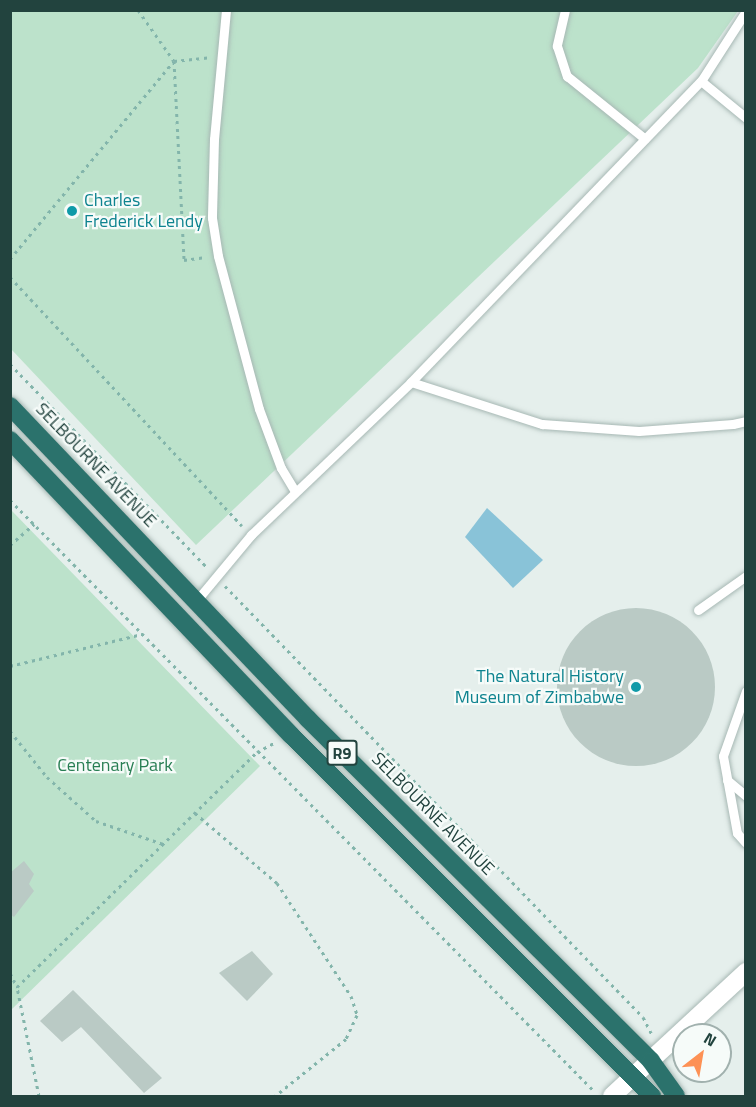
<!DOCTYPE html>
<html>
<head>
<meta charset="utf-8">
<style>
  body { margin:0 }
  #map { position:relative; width:756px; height:1107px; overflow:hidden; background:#e5efec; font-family:"Titillium Web",sans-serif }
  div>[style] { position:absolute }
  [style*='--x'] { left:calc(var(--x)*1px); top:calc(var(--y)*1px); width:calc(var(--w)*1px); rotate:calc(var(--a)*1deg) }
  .green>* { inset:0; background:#bce2cb }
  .water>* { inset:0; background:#89c3d8 }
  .building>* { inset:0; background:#bacac5 }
  .round { border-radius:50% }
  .path>* { height:3px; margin-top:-1.5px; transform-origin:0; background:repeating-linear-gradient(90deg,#83b5ab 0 3px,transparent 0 7.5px) }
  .roads { filter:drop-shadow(0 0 2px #a7b8b4) drop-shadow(0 0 2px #a7b8b4) }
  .lane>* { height:9px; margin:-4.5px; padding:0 4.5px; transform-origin:4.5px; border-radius:4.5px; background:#fff }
  .street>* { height:18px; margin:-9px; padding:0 9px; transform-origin:9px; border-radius:9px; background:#fff }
  .highway>* { height:18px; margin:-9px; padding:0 9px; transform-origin:9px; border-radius:9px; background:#2b726c }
  .dots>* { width:16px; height:16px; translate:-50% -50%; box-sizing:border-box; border:3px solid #f6fbf9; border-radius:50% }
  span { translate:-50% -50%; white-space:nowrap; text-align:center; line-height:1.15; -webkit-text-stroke:4.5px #f6fbf9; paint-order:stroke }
  .shield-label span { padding:2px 4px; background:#f6fbf9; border:2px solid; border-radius:4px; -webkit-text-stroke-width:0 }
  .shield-label { font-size:16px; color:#22433e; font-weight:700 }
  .culture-label { font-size:18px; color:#0d838f }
  .left { translate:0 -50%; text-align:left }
  .right { translate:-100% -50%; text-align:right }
  .street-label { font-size:18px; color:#22433e }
  .park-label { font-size:18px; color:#287e53 }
  .frame { position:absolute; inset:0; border:12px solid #22433e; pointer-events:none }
  .north { position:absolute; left:672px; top:1023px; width:60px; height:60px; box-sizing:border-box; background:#f6fbf9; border:2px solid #a1b1ae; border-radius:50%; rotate:31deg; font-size:16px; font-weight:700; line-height:24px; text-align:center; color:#22433e }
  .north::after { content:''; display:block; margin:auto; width:21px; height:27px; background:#fd9155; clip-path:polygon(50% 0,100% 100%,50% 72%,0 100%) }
</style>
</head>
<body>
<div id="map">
  <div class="green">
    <div style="clip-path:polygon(11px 11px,738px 11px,698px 68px,196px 545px,11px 349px)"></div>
    <div style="clip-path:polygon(11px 510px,260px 766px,11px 1010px)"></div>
  </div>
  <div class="water">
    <div style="clip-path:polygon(487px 508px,543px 560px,513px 588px,465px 537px)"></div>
  </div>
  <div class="building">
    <div class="round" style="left:557px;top:608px;width:158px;height:158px"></div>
    <div style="clip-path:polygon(24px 861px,34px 874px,29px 884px,34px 891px,14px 917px,10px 914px,10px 873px)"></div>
    <div style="clip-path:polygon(252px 951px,273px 974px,247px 1001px,219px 973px)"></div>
    <div style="clip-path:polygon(73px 990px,162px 1078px,144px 1093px,81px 1027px,62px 1042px,40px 1021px)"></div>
  </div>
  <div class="path">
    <div style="--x:138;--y:10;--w:62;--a:54.8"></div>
    <div style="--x:174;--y:61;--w:199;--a:87.1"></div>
    <div style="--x:184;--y:260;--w:22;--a:-8"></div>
    <div style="--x:10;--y:259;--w:257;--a:-50.4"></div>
    <div style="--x:174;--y:61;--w:36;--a:-6"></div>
    <div style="--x:10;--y:277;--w:340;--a:47"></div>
    <div style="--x:10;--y:364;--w:284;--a:45.9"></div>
    <div style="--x:10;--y:500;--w:832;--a:45.34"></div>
    <div style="--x:10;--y:545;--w:32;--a:-41"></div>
    <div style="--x:225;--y:586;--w:600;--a:45.88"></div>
    <div style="--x:643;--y:1017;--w:20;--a:63"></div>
    <div style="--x:10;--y:666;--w:136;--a:-13.6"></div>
    <div style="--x:10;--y:731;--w:59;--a:51.2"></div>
    <div style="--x:47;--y:777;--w:66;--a:41.9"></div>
    <div style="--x:96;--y:821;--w:71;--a:18.9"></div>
    <div style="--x:195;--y:813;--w:108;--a:40.5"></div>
    <div style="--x:277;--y:883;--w:135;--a:56.8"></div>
    <div style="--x:351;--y:996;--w:20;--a:72"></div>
    <div style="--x:357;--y:1015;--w:26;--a:115"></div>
    <div style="--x:346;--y:1039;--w:91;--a:141.2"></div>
    <div style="--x:10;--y:973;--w:16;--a:63"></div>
    <div style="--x:39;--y:1096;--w:111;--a:-101.4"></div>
    <div style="--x:17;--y:987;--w:336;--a:-44.4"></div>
    <div style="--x:257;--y:752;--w:21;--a:-28"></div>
  </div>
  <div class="roads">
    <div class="lane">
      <div style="--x:226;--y:10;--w:130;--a:95.3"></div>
      <div style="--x:214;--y:139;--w:79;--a:91.5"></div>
      <div style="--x:212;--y:218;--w:38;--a:81"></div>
      <div style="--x:218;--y:256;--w:158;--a:75"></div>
      <div style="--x:259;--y:409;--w:63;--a:69.6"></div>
      <div style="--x:281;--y:468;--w:27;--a:59"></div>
      <div style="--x:565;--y:10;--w:37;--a:103"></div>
      <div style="--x:557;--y:46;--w:32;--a:72"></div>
      <div style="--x:567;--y:76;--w:100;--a:38.9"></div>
      <div style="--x:746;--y:11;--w:83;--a:122.7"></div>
      <div style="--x:701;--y:81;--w:58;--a:39.4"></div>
      <div style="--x:411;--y:382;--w:138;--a:17.8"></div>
      <div style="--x:542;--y:424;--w:97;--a:4.1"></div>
      <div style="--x:639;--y:431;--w:94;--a:-4.3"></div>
      <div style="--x:733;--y:424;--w:13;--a:-13"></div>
      <div style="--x:197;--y:600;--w:85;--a:-50.3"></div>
      <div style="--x:251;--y:535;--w:221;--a:-43.7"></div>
      <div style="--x:411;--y:382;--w:418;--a:-46.1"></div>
      <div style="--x:698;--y:610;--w:59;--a:-35.3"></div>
      <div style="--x:746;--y:691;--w:69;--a:109.5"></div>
      <div style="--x:723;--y:756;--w:78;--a:79.7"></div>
      <div style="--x:737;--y:833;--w:13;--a:48"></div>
      <div style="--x:727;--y:780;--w:25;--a:40"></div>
    </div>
    <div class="street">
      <div style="--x:612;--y:1096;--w:183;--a:-42.8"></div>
    </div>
    <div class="highway">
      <div style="--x:10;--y:406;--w:432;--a:46.4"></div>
      <div style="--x:308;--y:719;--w:484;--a:44.9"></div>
      <div style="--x:651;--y:1061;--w:43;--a:54.5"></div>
      <div style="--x:10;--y:440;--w:407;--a:46.4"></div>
      <div style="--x:291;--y:735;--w:511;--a:45"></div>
    </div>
  </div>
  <div class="dots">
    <div style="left:72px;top:211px;background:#0f9aa8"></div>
    <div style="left:636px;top:687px;background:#0f9aa8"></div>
  </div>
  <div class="shield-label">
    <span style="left:342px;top:753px">R9</span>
  </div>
  <div class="culture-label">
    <span class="left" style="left:84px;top:211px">Charles<br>Frederick Lendy</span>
    <span class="right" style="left:624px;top:687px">The Natural History<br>Museum of Zimbabwe</span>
  </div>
  <div class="street-label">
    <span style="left:96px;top:465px;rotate:46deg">SELBOURNE AVENUE</span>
    <span style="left:433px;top:814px;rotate:45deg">SELBOURNE AVENUE</span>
  </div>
  <div class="park-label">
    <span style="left:115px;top:765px">Centenary Park</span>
  </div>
  <div class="frame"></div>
  <div class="north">N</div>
</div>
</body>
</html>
